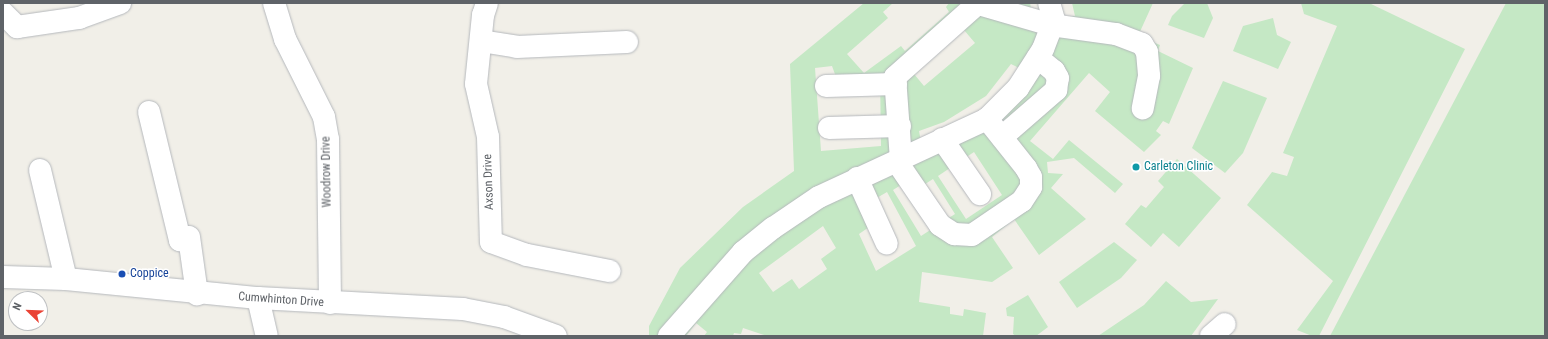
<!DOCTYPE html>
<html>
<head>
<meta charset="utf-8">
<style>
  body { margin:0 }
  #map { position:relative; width:1548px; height:339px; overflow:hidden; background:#f1efe8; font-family:"Roboto Condensed",sans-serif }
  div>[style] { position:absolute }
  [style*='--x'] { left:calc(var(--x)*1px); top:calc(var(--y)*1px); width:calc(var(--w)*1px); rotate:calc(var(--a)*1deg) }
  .green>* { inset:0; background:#c5e8c5 }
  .roads { filter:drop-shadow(0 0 1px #b5b8bc) drop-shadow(0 0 1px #b5b8bc) }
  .minor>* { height:22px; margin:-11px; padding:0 11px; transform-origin:11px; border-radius:11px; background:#fff }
  .dots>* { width:11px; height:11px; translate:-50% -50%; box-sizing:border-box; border:2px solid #fff; border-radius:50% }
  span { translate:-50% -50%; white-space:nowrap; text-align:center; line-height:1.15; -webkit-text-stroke:3px #fff; paint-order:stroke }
  .culture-label { font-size:12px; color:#0d838f }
  .left { translate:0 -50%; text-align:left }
  .street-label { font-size:12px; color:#5f6368 }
  .transit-label { font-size:12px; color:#164399 }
  .frame { position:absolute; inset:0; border:4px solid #5f6368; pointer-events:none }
  .north { position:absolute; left:8px; top:291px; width:40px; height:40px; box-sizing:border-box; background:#fff; border:1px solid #bfc1c3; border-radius:50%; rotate:293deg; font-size:11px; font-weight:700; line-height:16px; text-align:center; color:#5f6368 }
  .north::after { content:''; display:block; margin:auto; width:14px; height:18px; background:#ea4335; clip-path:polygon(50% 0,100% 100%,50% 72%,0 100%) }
</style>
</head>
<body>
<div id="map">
  <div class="green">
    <div style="clip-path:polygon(evenodd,864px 3px,893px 3px,883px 12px,888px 18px,847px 54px,864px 73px,901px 46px,905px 51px,949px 12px,946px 7px,949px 3px,1030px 3px,1031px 8px,1061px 18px,1075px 16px,1072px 3px,1153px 3px,1138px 36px,1160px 45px,1158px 51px,1193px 68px,1169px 124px,1163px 121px,1156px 131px,1161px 135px,1144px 152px,1095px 111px,1110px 92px,1089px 73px,1030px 141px,1053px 159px,1069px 140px,1123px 184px,1115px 193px,1074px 158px,1047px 162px,1048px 173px,1063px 174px,1051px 188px,1086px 219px,1039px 255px,1014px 219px,992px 237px,1013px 268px,992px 282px,922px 272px,919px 302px,950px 307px,950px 314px,963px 316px,964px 309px,986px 313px,983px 336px,767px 336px,743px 328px,741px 334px,734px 333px,733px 336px,704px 336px,707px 332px,696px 323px,686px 336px,649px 336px,649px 326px,680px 268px,743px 207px,794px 171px,790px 64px,864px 3px,964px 30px,975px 43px,924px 86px,914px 74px,964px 30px,864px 3px,1011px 64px,1023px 70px,976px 118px,921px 142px,919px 131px,944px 122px,986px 96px,1011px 64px,864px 3px,832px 66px,836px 77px,880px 75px,881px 146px,821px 151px,815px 68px,832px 66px,864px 3px,974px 152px,1002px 195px,966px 219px,938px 176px,974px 152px,864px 3px,933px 179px,955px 214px,921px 236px,893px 190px,904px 183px,911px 193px,933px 179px,864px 3px,887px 192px,916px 246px,876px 271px,859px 234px,872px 225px,863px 206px,887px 192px,864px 3px,823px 226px,836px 248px,821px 259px,827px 269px,799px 289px,792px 279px,773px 292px,759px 273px,823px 226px)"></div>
    <div style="clip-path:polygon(1185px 3px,1207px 3px,1213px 18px,1204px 38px,1168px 25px,1172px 16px)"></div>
    <div style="clip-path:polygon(1301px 3px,1369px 3px,1465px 49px,1319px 336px,1312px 336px,1297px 330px,1333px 281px,1247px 205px,1272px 172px,1287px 176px,1294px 157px,1283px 153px,1337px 26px,1304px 14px)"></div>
    <div style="clip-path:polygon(1506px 3px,1545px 3px,1545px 336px,1330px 336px)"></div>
    <div style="clip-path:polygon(1273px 18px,1277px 35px,1291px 42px,1278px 69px,1233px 51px,1243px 26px)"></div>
    <div style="clip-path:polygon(1223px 81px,1267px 98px,1243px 153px,1225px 173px,1192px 148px)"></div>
    <div style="clip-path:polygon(1177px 159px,1221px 198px,1179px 247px,1163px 233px,1151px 247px,1125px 224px,1141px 205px,1146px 208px,1164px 187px,1158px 181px)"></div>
    <div style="clip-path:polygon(1114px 242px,1137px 260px,1121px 278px,1077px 308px,1059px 282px)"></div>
    <div style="clip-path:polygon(1166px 281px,1191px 302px,1218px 299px,1191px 336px,1098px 336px,1144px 305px)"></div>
    <div style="clip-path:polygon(1028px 295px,1048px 327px,1036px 336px,1016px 336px,1013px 334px,1014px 317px,1007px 316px,1006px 308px)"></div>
  </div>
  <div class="roads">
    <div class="minor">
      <div style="--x:274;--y:3;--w:38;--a:73"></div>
      <div style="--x:285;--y:39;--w:87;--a:63.4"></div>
      <div style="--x:324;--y:117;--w:22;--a:80"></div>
      <div style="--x:328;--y:139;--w:164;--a:89.3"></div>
      <div style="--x:487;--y:3;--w:13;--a:108"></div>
      <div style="--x:483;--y:15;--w:69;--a:95.8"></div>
      <div style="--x:476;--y:84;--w:54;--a:77.2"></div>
      <div style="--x:488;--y:137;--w:105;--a:88.4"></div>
      <div style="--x:491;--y:242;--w:38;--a:20"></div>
      <div style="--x:527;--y:255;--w:84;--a:11"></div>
      <div style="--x:975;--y:3;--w:79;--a:16.1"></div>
      <div style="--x:1051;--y:25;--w:66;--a:7.9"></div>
      <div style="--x:1116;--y:34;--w:28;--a:21"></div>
      <div style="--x:1142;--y:44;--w:9;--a:58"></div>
      <div style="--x:1147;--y:52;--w:24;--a:85"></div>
      <div style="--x:1149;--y:76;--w:33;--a:101"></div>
      <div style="--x:3;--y:13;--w:20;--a:45"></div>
      <div style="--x:17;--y:27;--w:63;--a:-8.3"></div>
      <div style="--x:79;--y:18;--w:44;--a:-20.1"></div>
      <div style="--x:481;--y:41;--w:36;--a:9"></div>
      <div style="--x:517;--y:47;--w:110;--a:-2.6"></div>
      <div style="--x:826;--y:86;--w:70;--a:-1.6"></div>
      <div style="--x:149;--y:112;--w:132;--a:76.4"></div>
      <div style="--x:180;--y:240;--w:9;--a:-18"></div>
      <div style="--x:189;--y:237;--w:58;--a:82"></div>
      <div style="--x:829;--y:128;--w:71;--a:-1.6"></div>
      <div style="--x:1002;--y:137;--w:72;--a:-41"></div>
      <div style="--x:1056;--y:90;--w:12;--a:-81"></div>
      <div style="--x:1058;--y:78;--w:8;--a:-120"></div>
      <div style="--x:1054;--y:71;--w:21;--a:-141"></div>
      <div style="--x:942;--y:139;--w:67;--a:55.4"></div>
      <div style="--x:901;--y:160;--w:83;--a:-94.1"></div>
      <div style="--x:895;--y:77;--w:108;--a:-41.6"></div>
      <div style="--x:897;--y:162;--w:76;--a:55.7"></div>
      <div style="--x:940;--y:225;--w:17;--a:33"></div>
      <div style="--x:954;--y:234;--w:18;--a:3"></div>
      <div style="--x:972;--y:235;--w:60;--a:-34.2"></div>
      <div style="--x:1022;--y:201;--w:17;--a:-57"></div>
      <div style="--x:1031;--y:187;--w:10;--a:-90"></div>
      <div style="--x:1031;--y:177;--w:10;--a:-119"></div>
      <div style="--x:1026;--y:168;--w:63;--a:-128.5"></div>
      <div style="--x:40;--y:170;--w:112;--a:76.6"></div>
      <div style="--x:857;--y:178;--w:72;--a:65.6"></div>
      <div style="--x:3;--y:277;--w:63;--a:1.8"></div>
      <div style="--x:66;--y:279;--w:193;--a:5.7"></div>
      <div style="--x:258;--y:298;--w:205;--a:3.1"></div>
      <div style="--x:463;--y:309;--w:42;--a:11"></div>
      <div style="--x:504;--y:317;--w:55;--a:20.1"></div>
      <div style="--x:258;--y:298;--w:39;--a:77"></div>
      <div style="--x:669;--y:336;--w:112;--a:-48.6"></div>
      <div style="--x:743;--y:252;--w:38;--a:-39"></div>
      <div style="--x:773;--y:228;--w:55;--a:-34"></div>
      <div style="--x:819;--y:197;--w:185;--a:-24.9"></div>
      <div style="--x:987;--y:119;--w:44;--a:-45"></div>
      <div style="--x:1018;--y:88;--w:46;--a:-57.3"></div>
      <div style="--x:1043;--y:49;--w:31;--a:-69"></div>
      <div style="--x:1054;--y:20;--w:18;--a:-106"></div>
      <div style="--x:1211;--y:336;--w:18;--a:-41"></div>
    </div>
  </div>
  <div class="dots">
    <div style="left:1136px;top:167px;background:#0f9aa8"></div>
    <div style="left:122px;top:274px;background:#1a4fb4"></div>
  </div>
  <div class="culture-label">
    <span class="left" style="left:1144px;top:167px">Carleton Clinic</span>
  </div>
  <div class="street-label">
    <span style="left:327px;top:172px;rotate:-91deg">Woodrow Drive</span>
    <span style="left:489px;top:182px;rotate:-92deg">Axson Drive</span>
    <span style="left:281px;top:300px;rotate:4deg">Cumwhinton Drive</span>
  </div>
  <div class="transit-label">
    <span class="left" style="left:130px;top:274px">Coppice</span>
  </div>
  <div class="frame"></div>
  <div class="north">N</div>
</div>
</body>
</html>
